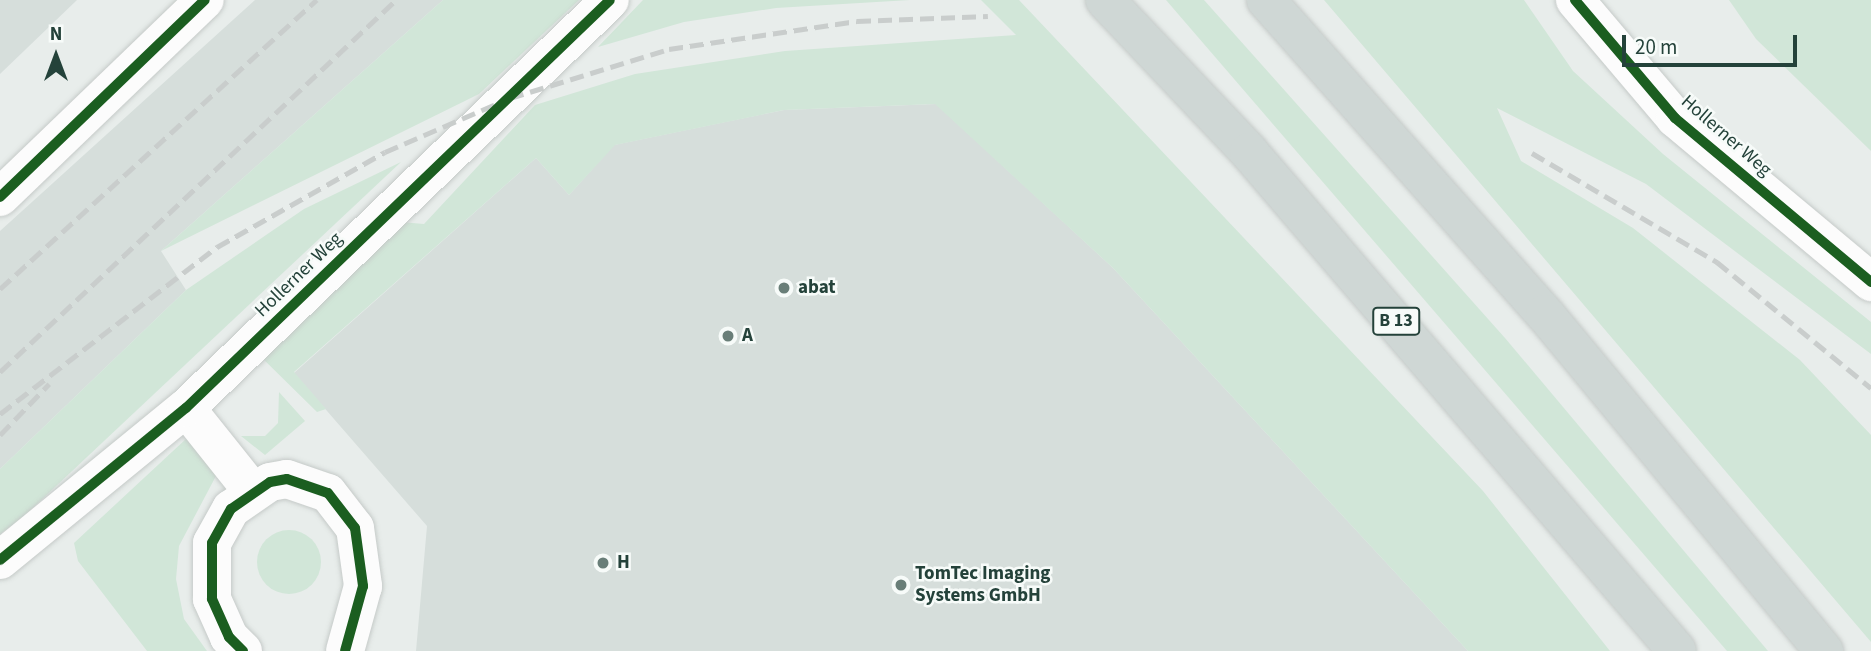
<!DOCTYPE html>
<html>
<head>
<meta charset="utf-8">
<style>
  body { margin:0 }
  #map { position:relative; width:1871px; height:651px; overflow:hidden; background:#e8edeb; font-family:"Source Sans 3",sans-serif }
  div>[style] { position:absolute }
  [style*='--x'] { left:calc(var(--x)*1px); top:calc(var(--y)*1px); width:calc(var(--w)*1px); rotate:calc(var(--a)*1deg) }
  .built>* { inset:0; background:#d6dedb }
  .green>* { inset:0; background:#d1e6d8 }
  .round { border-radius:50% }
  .roads { filter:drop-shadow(0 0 2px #c5cac8) drop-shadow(0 0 2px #c5cac8) }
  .minor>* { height:38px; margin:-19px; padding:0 19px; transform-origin:19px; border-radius:19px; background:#fcfcfc }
  .major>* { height:38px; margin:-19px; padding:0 19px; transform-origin:19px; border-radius:19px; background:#cfd7d5 }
  .rail>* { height:5px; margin-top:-2.5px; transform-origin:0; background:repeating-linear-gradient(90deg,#c9cdcc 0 14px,transparent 0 21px) }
  .cycleway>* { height:10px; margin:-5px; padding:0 5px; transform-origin:5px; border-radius:5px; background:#1b5e20 }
  .dots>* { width:19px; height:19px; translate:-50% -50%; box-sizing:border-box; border:4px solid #f7fbf9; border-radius:50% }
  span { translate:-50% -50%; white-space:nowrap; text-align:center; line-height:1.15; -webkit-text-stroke:5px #f7fbf9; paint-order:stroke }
  .shield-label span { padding:2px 5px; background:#f7fbf9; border:2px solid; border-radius:5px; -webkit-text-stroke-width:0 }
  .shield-label { font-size:18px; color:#24423a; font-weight:700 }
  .street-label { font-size:19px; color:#24423a }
  .poi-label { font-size:19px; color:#24423a; font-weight:700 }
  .left { translate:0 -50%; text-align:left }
  .north { position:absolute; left:21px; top:21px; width:70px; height:70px; -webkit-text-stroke:5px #f7fbf9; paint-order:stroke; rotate:0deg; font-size:19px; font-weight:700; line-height:28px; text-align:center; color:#24423a }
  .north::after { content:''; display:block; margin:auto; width:24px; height:32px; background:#24423a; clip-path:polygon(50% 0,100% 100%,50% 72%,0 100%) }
  .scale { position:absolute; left:1622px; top:35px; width:175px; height:32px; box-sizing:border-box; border:4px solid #24423a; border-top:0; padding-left:9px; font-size:21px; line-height:24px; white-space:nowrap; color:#24423a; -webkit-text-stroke:5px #f7fbf9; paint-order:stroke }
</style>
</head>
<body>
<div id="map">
  <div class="built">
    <div style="clip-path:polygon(0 0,77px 0,0 74px)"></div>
    <div style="clip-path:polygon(255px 0,443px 0,161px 251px,186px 290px,0 469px,0 231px)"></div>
    <div style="clip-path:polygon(936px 104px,1113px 268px,1468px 651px,416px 651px,427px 526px,294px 373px,536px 158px,569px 195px,614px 145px,784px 110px)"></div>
  </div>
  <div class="green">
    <div style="clip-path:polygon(443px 0,579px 0,479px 94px,161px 251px)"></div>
    <div style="clip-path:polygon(643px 0,910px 0,776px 8px,684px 22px,598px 47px)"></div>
    <div style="clip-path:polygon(981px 0,1019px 0,1483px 491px,1610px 651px,1468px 651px,1113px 268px,935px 104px,784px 110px,615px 145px,569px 195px,536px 158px,294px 372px,326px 409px,317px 412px,258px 354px,401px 222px,424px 224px,535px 105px,635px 74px,785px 51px,1016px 35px)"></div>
    <div style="clip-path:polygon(1166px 0,1204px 0,1505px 338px,1768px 651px,1727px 651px)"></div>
    <div style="clip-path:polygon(1324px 0,1524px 0,1573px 71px,1663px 154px,1871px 322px,1871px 354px,1646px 184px,1497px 108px,1521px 161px,1633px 228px,1800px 360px,1871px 435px,1871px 642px)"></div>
    <div style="clip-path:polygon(1729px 0,1871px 0,1871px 151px,1756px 39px)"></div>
    <div style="clip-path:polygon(401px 162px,21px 519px,0 534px,0 469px,186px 290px,304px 209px)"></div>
    <div style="clip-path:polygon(279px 392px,305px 421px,265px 455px,241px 436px,265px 436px,278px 423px)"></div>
    <div style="clip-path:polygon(187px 438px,217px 474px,179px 546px,176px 579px,184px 619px,207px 651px,147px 651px,78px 561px,74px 543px)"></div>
    <div class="round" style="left:257px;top:530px;width:64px;height:64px"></div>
  </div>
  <div class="roads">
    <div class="minor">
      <div style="--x:1575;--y:0;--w:155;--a:49.7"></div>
      <div style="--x:1675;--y:118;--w:256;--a:39.9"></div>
      <div style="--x:0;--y:197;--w:284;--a:-43.9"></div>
      <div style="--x:186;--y:408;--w:107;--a:51.4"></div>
      <div style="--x:0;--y:560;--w:240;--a:-39.3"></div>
      <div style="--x:186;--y:408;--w:588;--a:-43.9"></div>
      <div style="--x:243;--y:651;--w:20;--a:-135"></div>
      <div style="--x:229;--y:637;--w:42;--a:-114.1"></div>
      <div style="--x:212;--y:599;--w:56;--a:-90"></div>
      <div style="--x:212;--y:543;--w:39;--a:-61"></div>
      <div style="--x:231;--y:509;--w:47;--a:-34.7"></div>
      <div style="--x:270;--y:482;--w:17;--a:-10"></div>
      <div style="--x:287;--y:479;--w:43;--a:18.9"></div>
      <div style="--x:328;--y:493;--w:44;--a:52.4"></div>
      <div style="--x:355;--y:528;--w:59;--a:82.1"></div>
      <div style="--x:363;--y:586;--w:67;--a:105.5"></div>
    </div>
    <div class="major">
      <div style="--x:1105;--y:0;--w:209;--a:46.5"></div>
      <div style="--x:1249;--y:152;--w:657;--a:49.38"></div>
      <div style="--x:1266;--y:0;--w:420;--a:48.4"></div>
      <div style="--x:1545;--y:314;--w:438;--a:50.4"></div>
    </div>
  </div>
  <div class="rail">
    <div style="--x:1532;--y:153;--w:215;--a:30.5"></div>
    <div style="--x:1717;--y:262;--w:199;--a:39.3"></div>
    <div style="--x:0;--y:289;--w:429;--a:-42.4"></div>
    <div style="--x:0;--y:372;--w:543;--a:-43.21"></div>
    <div style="--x:0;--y:414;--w:274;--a:-37.6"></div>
    <div style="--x:217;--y:247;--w:193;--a:-29.5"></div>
    <div style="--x:385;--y:152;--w:136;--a:-23.4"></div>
    <div style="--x:510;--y:98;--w:166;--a:-17.1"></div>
    <div style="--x:669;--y:49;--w:190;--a:-8.5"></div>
    <div style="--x:857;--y:21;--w:131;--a:-2.2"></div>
    <div style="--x:0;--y:435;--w:71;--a:-46.1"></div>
  </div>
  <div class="cycleway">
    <div style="--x:1575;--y:0;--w:155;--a:49.7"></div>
    <div style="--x:1675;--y:118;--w:256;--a:39.9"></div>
    <div style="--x:0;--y:197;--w:284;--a:-43.9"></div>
    <div style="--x:0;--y:560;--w:240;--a:-39.3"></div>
    <div style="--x:186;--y:408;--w:588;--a:-43.9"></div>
    <div style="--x:243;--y:651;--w:20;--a:-135"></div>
    <div style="--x:229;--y:637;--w:42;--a:-114.1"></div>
    <div style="--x:212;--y:599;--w:56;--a:-90"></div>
    <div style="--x:212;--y:543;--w:39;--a:-61"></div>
    <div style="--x:231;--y:509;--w:47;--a:-34.7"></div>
    <div style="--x:270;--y:482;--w:17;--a:-10"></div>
    <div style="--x:287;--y:479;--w:43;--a:18.9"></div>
    <div style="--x:328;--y:493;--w:44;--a:52.4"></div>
    <div style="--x:355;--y:528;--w:59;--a:82.1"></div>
    <div style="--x:363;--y:586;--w:67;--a:105.5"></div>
  </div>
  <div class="dots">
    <div style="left:784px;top:288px;background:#697e78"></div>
    <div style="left:728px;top:336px;background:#697e78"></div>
    <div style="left:603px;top:563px;background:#697e78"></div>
    <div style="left:901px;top:585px;background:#697e78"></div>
  </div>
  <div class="shield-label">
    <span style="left:1396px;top:321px">B 13</span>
  </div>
  <div class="street-label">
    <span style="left:1726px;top:136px;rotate:41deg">Hollerner Weg</span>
    <span style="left:299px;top:275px;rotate:-44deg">Hollerner Weg</span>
  </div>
  <div class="poi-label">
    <span class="left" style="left:798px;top:288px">abat</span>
    <span class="left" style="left:742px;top:336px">A</span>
    <span class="left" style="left:617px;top:563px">H</span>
    <span class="left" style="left:915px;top:585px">TomTec Imaging<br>Systems GmbH</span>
  </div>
  <div class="north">N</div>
  <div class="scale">20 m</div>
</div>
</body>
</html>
